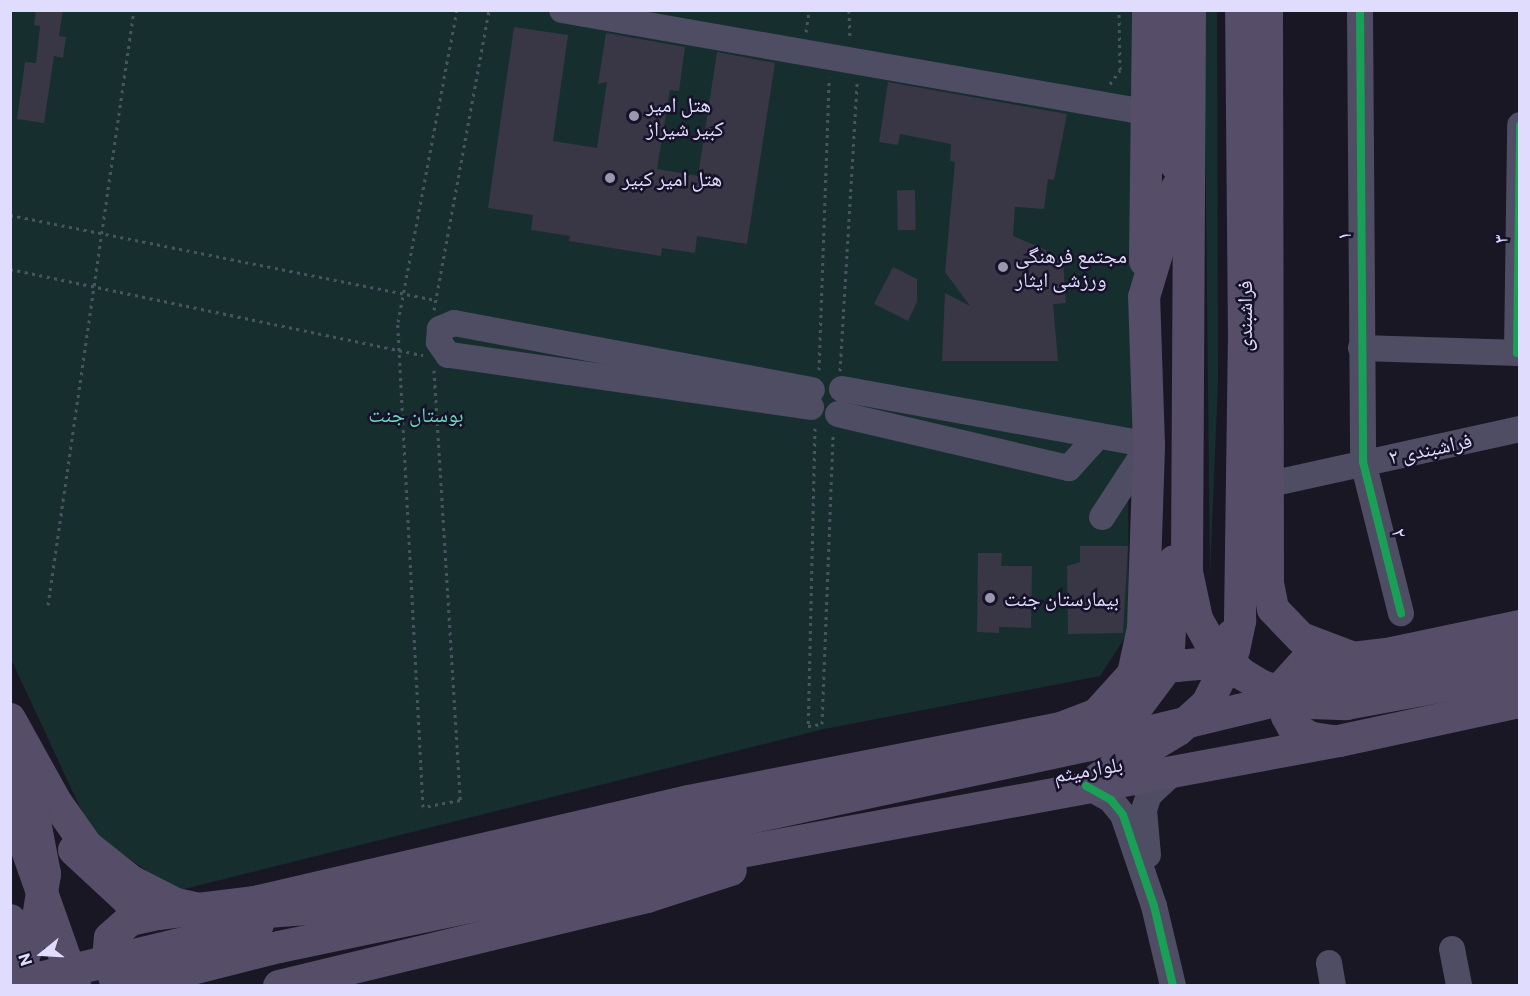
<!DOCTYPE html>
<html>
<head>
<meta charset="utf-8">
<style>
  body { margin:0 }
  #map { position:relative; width:1530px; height:996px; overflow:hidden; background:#1a1724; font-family:Commissioner,"Noto Naskh Arabic",sans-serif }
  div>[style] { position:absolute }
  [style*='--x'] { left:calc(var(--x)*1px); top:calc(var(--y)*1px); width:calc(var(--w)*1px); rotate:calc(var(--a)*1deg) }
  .green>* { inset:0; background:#172e2f }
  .building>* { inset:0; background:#393645; transform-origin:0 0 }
  .path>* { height:3px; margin-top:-1.5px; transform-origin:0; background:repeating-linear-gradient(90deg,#495461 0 3px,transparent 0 7.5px) }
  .minor>* { height:26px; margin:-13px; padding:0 13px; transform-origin:13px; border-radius:13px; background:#4f4d63 }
  .major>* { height:32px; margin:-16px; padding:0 16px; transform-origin:16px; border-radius:16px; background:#564e68 }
  .major-bridge>* { height:32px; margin:-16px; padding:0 16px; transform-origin:16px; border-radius:16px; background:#564e68 }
  .cycleway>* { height:8px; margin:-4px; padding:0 4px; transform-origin:4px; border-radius:4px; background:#1a9f57 }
  .dots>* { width:16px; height:16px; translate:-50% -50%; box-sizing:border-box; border:3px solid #161229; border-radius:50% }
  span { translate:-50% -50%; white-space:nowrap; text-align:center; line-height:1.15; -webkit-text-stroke:5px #161229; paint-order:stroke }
  .poi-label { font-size:21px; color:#e0dcfd }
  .left { translate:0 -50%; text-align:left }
  .street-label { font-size:21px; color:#e0dcfd }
  .park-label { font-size:21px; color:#6cd9be }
  .frame { position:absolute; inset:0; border:12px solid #e0dcfd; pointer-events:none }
  .north { position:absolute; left:12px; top:924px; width:60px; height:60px; -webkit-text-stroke:4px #161229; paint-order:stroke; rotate:252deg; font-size:16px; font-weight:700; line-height:24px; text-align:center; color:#e0dcfd }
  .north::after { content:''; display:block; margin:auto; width:21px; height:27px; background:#e0dcfd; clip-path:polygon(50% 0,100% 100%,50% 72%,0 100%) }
</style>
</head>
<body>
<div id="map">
  <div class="green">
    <div style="clip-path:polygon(10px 11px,1133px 11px,1136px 425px,1128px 490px,1129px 631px,1100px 676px,824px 729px,176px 891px,92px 833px,11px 659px)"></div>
    <div style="clip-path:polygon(1204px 11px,1217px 11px,1218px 381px,1210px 575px)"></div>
  </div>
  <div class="building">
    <div style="clip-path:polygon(36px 10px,63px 10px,59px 36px,66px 37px,63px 58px,54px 56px,44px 123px,17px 119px,25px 62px,36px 63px,40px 26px,34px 25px)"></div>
    <div style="clip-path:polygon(514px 27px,568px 35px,553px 141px,597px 148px,607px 82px,598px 84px,606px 33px,685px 47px,679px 91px,670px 90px,657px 169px,698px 176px,717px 52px,775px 63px,747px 244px,697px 236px,695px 253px,662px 248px,661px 256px,569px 241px,570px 236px,531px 230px,533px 215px,488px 208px)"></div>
    <div style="clip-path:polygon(888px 82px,1067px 114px,1054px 180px,1048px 179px,1044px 209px,1015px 207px,1013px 236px,1053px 253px,1063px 262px,1066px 303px,1053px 304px,1058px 361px,942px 361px,945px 293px,970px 306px,945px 272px,955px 162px,950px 161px,951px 144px,900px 134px,898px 145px,879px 142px)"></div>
    <div style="left:915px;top:190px;width:40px;height:18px;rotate:89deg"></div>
    <div style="clip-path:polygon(893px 267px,917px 279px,917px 302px,908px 321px,874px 304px)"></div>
    <div style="clip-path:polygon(1080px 546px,1128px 546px,1123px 633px,1068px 634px,1067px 566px,1080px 562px)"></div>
    <div style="clip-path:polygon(978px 553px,1002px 553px,1001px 566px,1032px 566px,1031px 628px,999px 627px,999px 633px,977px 632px)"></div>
  </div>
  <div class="path">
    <div style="--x:849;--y:10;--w:29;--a:88"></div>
    <div style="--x:806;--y:32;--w:22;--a:-82"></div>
    <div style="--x:1110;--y:84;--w:17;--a:-54"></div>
    <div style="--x:1120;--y:70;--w:60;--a:-91"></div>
    <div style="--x:10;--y:215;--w:434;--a:11.3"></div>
    <div style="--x:10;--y:269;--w:422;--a:11.8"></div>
    <div style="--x:434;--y:310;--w:305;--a:-79.6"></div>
    <div style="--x:434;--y:370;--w:431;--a:86.5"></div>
    <div style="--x:460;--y:800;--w:38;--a:169"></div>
    <div style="--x:423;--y:807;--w:486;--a:-93"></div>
    <div style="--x:398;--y:322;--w:318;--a:-79.3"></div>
    <div style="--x:819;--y:370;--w:293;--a:-88"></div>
    <div style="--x:840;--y:371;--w:288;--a:-86.6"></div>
    <div style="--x:815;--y:428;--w:298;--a:91.3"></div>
    <div style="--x:808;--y:726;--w:14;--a:-8"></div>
    <div style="--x:822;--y:724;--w:290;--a:-87.8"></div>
    <div style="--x:48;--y:605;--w:601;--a:-81.78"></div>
  </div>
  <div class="minor">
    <div style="--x:562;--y:10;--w:592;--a:9.92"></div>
    <div style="--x:1145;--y:112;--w:20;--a:-30"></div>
    <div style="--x:1360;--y:10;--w:452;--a:89.6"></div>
    <div style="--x:1363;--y:462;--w:156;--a:75.9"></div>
    <div style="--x:1361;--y:348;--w:159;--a:1.8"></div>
    <div style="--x:1517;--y:353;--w:228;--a:-89.2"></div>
    <div style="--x:842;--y:389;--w:312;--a:10.3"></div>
    <div style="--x:1149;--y:445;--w:86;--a:123.1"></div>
    <div style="--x:811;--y:407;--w:367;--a:-171.8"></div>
    <div style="--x:448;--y:355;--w:16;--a:-125"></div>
    <div style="--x:439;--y:342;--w:13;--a:-86"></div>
    <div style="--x:440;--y:329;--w:15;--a:-23"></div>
    <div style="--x:454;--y:323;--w:364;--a:10.6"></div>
    <div style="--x:838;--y:414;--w:237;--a:13.2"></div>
    <div style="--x:1069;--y:468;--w:40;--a:-48"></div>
    <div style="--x:1270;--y:484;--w:256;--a:-12.4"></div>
    <div style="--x:1086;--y:786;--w:29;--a:29"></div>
    <div style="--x:1111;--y:800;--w:19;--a:51"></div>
    <div style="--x:1123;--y:815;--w:96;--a:71.2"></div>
    <div style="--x:1154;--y:906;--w:82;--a:76.6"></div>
    <div style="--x:1148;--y:855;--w:45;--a:-95.1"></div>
    <div style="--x:1144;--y:810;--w:16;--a:-72"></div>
    <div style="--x:1149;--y:795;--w:34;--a:-43"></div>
    <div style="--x:1452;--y:949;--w:38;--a:79"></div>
    <div style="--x:1329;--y:963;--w:23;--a:80"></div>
  </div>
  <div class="major">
    <div style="--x:1170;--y:10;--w:155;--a:87.8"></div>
    <div style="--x:1267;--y:10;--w:573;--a:89.9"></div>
    <div style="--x:1268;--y:583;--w:26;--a:79"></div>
    <div style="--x:1273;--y:609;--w:40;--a:46"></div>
    <div style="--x:1301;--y:638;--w:57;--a:20.7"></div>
    <div style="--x:1145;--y:261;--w:251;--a:-89.3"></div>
    <div style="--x:1150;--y:643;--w:11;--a:63"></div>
    <div style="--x:1155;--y:653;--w:25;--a:32"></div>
    <div style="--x:1176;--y:666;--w:25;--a:-5"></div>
    <div style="--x:1201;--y:664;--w:25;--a:-29"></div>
    <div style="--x:1223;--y:652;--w:19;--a:-62"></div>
    <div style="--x:1333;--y:741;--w:22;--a:-172"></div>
    <div style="--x:1311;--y:738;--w:21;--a:-149"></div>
    <div style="--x:1293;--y:727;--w:13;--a:-119"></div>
    <div style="--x:1287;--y:716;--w:31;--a:-96"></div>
    <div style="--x:1284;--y:685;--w:28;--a:-48"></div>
    <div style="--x:1303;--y:664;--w:90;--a:-7"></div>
    <div style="--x:1392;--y:653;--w:131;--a:-11.9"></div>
    <div style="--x:1099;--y:778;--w:92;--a:-31.3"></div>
    <div style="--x:1178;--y:730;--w:39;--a:-42"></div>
    <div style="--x:1207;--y:704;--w:60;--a:-63.4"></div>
    <div style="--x:1234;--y:650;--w:30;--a:-78"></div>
    <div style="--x:1240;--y:621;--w:281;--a:-89.2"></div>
    <div style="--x:1244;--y:340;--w:330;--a:-90.5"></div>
    <div style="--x:10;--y:802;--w:195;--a:70.5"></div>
    <div style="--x:74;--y:850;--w:72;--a:42.8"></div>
    <div style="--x:127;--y:899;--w:34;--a:26"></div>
    <div style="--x:158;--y:914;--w:98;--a:-7.1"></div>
    <div style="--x:255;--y:902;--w:446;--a:-13.1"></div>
    <div style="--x:689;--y:801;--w:379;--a:-11.1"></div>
    <div style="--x:1061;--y:728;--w:39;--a:-21"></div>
    <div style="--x:1097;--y:714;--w:54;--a:-48"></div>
    <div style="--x:1133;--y:674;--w:47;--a:-77.7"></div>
    <div style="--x:1143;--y:628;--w:183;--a:-88.1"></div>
    <div style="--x:1149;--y:445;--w:148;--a:-91.9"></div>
    <div style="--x:1144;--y:297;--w:114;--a:-73.2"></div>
    <div style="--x:335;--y:907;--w:772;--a:-12.11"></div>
    <div style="--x:10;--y:920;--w:60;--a:72.5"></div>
    <div style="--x:117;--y:985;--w:28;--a:-109"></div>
    <div style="--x:108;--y:959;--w:21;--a:-85"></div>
    <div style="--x:110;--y:938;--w:27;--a:-42"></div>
    <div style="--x:130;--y:920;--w:29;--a:-12"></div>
    <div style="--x:125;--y:986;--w:159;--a:-14.2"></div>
    <div style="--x:279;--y:947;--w:411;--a:-11.8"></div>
    <div style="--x:681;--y:863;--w:669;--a:-10.5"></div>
    <div style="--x:1339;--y:741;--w:185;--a:-12.2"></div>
    <div style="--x:279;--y:986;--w:379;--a:-13.6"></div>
    <div style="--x:647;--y:897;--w:88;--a:-17.8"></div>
  </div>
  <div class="major-bridge">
    <div style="--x:1190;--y:10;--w:562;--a:90.31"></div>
    <div style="--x:1187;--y:572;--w:48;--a:78"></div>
    <div style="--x:1197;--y:619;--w:29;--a:61"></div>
    <div style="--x:1211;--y:644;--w:43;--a:44.1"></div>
    <div style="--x:1242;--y:674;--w:23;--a:31"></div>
    <div style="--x:1262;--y:686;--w:53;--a:18.8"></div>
    <div style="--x:1312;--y:703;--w:34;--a:2"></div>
    <div style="--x:1346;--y:704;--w:177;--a:-10.4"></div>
    <div style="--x:10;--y:719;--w:95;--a:61"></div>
    <div style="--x:56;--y:802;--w:54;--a:54.8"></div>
    <div style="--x:87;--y:846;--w:56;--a:38.5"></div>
    <div style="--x:131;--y:881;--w:51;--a:27.1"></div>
    <div style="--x:176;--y:904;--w:52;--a:12.2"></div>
    <div style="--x:227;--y:915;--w:108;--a:-4.2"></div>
    <div style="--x:1106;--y:742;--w:426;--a:-13.6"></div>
    <div style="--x:1090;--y:745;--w:34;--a:-27"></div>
    <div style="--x:1120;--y:730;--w:72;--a:-53.4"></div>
    <div style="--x:1163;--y:672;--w:25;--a:-76"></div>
    <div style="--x:1169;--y:648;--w:87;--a:-86.7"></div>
    <div style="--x:10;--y:973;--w:20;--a:-49"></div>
    <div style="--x:23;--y:958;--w:37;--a:-68"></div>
    <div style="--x:37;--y:924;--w:51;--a:-80.9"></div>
    <div style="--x:45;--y:874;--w:64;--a:-100.8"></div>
    <div style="--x:33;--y:811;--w:62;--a:-110.8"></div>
    <div style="--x:10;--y:985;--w:255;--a:-13.6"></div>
  </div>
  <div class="cycleway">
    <div style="--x:1360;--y:10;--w:452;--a:89.6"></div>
    <div style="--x:1363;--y:462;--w:156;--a:75.9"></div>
    <div style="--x:1517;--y:353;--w:228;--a:-89.2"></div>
    <div style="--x:1086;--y:786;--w:29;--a:29"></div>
    <div style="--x:1111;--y:800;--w:19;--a:51"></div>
    <div style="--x:1123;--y:815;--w:96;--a:71.2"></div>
    <div style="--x:1154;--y:906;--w:82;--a:76.6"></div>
  </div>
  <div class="dots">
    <div style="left:634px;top:116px;background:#9b97b1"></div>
    <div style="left:610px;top:178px;background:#9b97b1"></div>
    <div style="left:1003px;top:267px;background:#9b97b1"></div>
    <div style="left:990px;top:598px;background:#9b97b1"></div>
  </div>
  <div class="poi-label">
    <span class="left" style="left:646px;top:116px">هتل امیر<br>کبیر شیراز</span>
    <span class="left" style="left:622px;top:178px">هتل امیر کبیر</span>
    <span class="left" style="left:1015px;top:267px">مجتمع فرهنگی<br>ورزشی ایثار</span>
    <span class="left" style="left:1004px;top:598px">بیمارستان جنت</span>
  </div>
  <div class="street-label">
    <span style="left:1343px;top:236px;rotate:-90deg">۱</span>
    <span style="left:1500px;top:239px;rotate:-89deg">۳</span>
    <span style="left:1244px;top:316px;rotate:-90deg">فراشبندی</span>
    <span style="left:1430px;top:448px;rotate:-12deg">۲ فراشبندی</span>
    <span style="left:1400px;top:533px;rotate:76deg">۲</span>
    <span style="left:1088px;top:769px;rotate:-10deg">بلوارمیثم</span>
  </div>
  <div class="park-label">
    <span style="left:416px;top:414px">بوستان جنت</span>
  </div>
  <div class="frame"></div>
  <div class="north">N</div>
</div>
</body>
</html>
